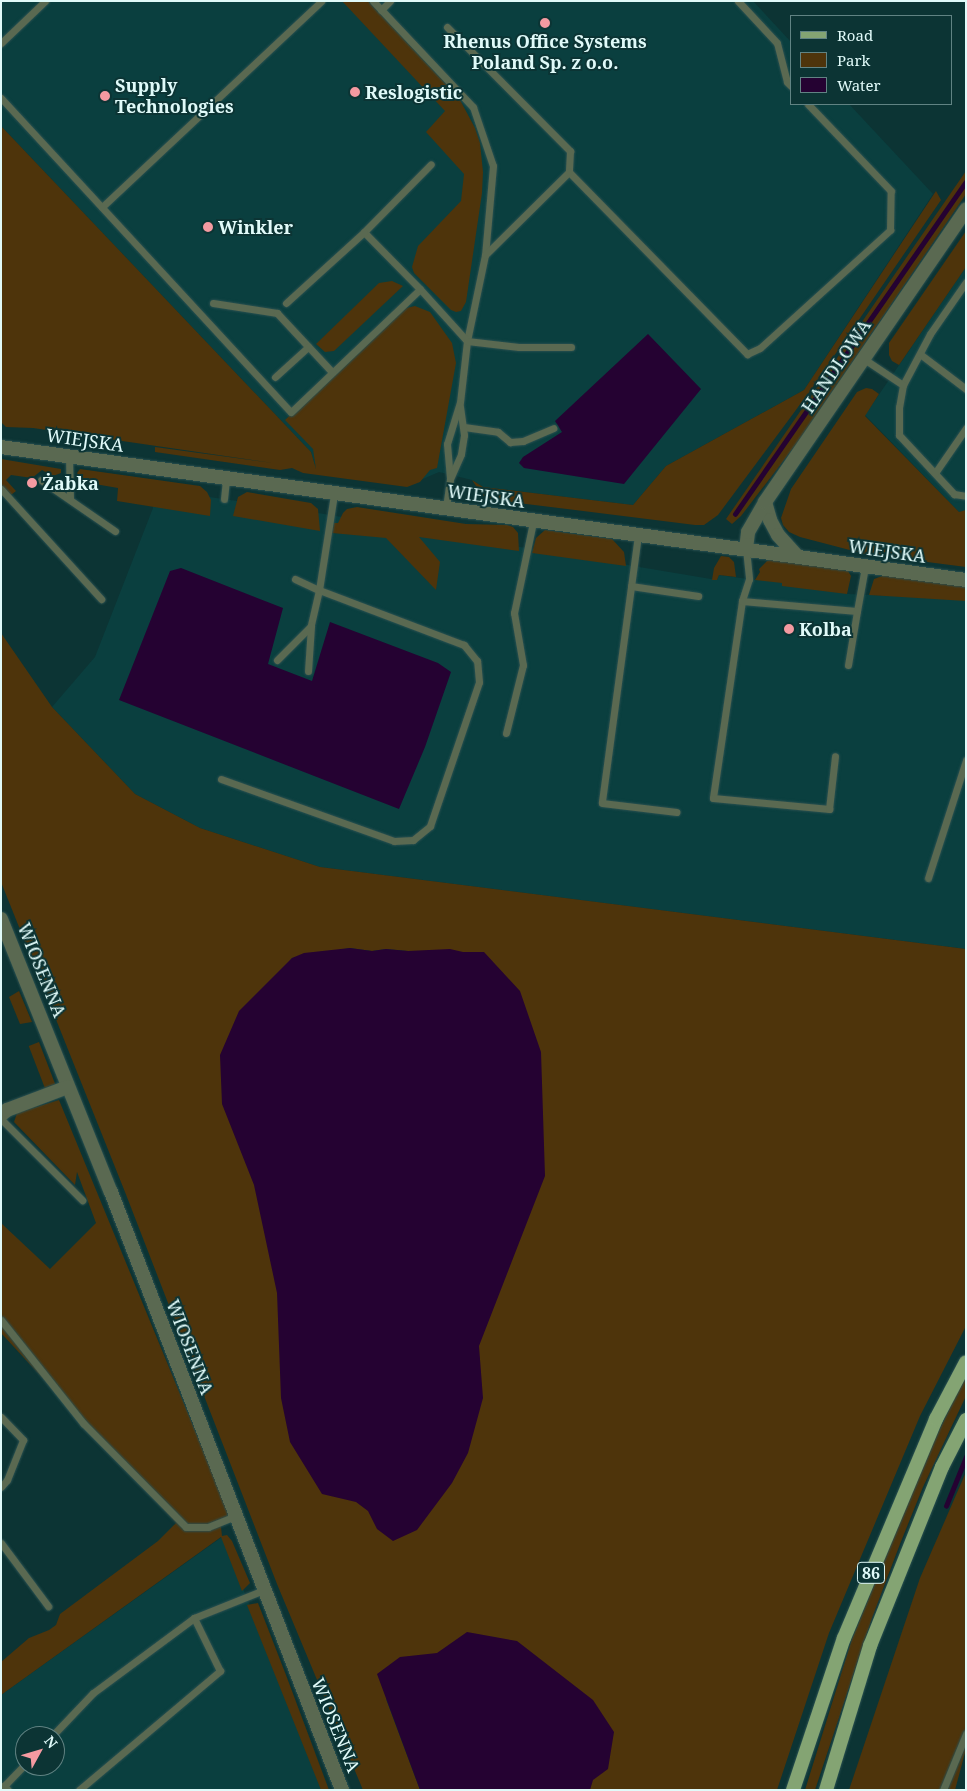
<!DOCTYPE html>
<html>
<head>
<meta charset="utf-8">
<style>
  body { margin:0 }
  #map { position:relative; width:967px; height:1791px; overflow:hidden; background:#0c3434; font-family:"Noto Serif",serif }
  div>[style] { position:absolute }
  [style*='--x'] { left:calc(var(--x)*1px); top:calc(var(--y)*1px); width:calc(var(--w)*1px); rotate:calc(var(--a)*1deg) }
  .built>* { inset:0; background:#0a3f3f }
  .green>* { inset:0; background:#4e340b; transform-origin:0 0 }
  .water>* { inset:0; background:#250232 }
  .stream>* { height:4.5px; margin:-2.25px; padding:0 2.25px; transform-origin:2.25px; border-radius:2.25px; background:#250232 }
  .roads { filter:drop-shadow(0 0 1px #2a5050) drop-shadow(0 0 1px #2a5050) }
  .service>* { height:7px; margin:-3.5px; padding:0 3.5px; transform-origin:3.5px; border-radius:3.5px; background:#5a6951 }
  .minor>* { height:14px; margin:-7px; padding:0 7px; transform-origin:7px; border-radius:7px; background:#5a6951 }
  .tertiary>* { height:14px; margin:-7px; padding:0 7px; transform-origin:7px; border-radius:7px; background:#5a6951 }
  .primary>* { height:14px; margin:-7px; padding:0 7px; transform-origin:7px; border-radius:7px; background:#84a473 }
  .dots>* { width:14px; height:14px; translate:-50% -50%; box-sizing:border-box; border:2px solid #0c3434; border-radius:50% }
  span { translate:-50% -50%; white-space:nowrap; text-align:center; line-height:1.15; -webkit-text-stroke:4px #0c3434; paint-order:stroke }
  .shield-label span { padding:1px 4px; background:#0c3434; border:1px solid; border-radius:4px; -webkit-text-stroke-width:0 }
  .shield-label { font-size:16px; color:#e0faf9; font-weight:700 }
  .poi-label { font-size:18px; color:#e0faf9; font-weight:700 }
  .left { translate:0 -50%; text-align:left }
  .street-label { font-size:18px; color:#e0faf9 }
  .frame { position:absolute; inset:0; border:2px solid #e0faf9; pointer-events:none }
  .legend { position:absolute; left:790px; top:15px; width:162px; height:90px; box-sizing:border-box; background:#0c3434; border:1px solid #618383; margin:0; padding:6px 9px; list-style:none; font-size:15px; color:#e0faf9 }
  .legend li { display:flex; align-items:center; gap:10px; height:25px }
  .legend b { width:25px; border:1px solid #618383 }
  .north { position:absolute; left:15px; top:1726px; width:50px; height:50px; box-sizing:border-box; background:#0c3434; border:1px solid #618383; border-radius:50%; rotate:51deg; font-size:14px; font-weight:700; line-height:20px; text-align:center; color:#e0faf9 }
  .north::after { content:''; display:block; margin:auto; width:18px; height:22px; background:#f49aa1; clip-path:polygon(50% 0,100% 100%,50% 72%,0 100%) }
</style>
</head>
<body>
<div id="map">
  <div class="built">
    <div style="clip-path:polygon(1px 1px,753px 1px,791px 42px,791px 104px,849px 104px,933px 194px,804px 390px,666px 466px,633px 505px,483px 487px,472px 480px,439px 472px,416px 482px,316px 469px,311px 452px,1px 126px)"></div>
    <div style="clip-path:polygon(966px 267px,966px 511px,959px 512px,865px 415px)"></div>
    <div style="clip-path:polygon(154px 489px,312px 512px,717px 580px,719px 575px,755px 580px,765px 565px,848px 594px,966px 599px,966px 949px,320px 867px,200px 828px,135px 794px,52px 707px,95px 657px,153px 508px)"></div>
    <div style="clip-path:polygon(evenodd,222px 1537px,325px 1790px,1px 1790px,1px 1695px,222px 1537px,25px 1736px,55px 1736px,55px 1766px,25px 1766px,25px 1736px)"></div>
  </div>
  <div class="green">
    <div style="clip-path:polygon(342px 1px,368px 1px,459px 98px,475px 128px,480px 143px,483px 172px,482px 193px,466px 302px,461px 311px,456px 312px,451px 310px,414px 273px,412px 267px,418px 246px,461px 201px,464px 174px,426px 132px,445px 111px)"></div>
    <div style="clip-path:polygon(1px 126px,311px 452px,316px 469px,313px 449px,285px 420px,402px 309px,415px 306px,430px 312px,452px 343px,456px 363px,437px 468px,430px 470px,420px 482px,407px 487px,303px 473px,292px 468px,280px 470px,155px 452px,155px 447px,273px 463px,33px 428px,6px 427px,1px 422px)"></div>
    <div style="clip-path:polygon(966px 171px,966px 194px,797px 443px,741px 516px,732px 524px,726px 519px)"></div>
    <div style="clip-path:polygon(936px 191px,941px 200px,810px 391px,718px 515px,704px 525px,695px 525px,495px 500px,486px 498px,480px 492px,472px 480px,483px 487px,633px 505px,666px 466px,804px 390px)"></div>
    <div style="clip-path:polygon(966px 231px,966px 267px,899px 365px,892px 361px,889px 355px,889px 343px)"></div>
    <div style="clip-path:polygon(392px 281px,403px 286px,334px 351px,325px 352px,316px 344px,379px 283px)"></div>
    <div style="clip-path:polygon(866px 388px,872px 389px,879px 394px,865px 416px,959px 512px,966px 510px,966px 567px,865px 554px,800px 537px,789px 532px,783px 525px,781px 518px,791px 489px,857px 392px)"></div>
    <div style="clip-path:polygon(1px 459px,61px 469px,61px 473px,53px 476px,42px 470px,32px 478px,11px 475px,6px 480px,16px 491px,11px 495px,1px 485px)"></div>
    <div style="clip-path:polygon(80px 469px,200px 486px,207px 492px,211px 500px,210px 516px,117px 501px,118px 488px,83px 482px,77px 473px)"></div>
    <div style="clip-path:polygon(247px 492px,311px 503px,318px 509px,320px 531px,233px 516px,238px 497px)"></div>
    <div style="clip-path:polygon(357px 507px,466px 524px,507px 525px,513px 527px,518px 533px,519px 551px,419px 537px,440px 562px,436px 590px,386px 538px,332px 533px,334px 523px,338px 523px,343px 513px,347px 509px)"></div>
    <div style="clip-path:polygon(545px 530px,612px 539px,624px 552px,626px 566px,532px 553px,536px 538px)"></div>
    <div style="clip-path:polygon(721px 556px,729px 557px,734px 562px,736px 577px,719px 575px,717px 580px,712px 580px,714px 568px)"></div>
    <div style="clip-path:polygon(773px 559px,848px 571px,851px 576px,847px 594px,782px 586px,782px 583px,755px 580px,760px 572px,759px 569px,767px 561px)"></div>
    <div style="clip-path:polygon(885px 575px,966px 587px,966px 601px,869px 595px,874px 579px)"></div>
    <div style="clip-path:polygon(evenodd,1px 633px,52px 707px,135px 794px,200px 828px,320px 867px,966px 949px,966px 1326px,920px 1416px,829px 1633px,777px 1790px,579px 1790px,386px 1699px,420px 1790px,363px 1790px,277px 1584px,125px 1192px,1px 882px,1px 633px,350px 948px,372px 951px,386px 949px,408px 951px,286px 966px,292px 958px,350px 948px)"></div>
    <div style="clip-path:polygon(19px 991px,32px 1022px,20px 1024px,9px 997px)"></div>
    <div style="left:39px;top:1042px;width:45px;height:11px;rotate:69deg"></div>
    <div style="clip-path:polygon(59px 1100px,231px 1518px,221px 1527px,222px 1536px,227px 1535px,232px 1541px,250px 1583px,242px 1591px,221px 1537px,1px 1695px,1px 1662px,29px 1638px,49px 1630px,56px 1625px,60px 1614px,158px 1541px,176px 1523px,1px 1333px,1px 1223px,50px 1269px,96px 1223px,77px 1172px,75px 1185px,14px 1122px,17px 1113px)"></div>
    <div style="clip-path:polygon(966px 1374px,966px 1396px,923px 1487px,900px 1544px,872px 1618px,815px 1790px,805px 1790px,852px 1639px,927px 1456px)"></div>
    <div style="clip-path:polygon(966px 1472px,966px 1749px,955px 1790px,849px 1790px,920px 1578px)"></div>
    <div style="clip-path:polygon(258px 1603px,286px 1675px,329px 1790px,321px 1790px,247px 1605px)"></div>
  </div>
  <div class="water">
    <div style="clip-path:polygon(648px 334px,701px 389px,624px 484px,524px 468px,519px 463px,523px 457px,562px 432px,555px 421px)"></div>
    <div style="clip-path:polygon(181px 568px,283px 608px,268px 664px,312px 681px,330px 622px,438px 663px,451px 672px,425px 747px,399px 809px,119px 700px,170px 571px)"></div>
    <div style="clip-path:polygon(350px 948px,372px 951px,386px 949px,408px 951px,450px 949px,463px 952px,484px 952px,520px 991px,541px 1052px,545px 1176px,479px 1346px,483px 1398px,468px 1453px,452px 1483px,417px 1530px,393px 1541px,377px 1529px,368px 1511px,356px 1502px,322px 1494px,290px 1442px,281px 1398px,277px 1293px,254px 1185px,222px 1104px,220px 1055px,239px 1011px,292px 958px,304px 953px)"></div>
    <div style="clip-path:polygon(467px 1632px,517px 1641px,593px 1700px,614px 1732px,608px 1769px,593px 1780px,590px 1790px,420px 1790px,377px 1674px,400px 1657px,437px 1653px)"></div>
  </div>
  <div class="stream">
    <div style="--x:735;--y:514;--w:404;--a:-55.2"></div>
    <div style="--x:946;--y:1506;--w:53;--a:-67.8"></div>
  </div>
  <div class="roads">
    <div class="service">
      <div style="--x:373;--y:1;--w:146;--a:46.7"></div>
      <div style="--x:473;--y:107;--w:62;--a:71.3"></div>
      <div style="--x:493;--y:166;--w:89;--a:95.1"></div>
      <div style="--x:485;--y:255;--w:88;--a:101.8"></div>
      <div style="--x:467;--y:341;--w:61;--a:96.5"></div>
      <div style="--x:460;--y:402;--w:44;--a:107.2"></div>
      <div style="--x:447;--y:444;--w:35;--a:85"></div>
      <div style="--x:450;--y:479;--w:30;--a:98"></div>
      <div style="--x:738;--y:1;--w:57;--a:47.1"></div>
      <div style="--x:777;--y:43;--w:40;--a:75.6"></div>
      <div style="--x:787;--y:82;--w:6;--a:45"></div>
      <div style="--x:381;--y:10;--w:13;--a:-45"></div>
      <div style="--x:447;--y:27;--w:175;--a:45.2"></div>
      <div style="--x:570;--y:151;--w:21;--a:93"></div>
      <div style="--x:1;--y:43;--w:61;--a:-43.7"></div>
      <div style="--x:1;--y:98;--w:427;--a:47.3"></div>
      <div style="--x:291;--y:412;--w:178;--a:-43.6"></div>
      <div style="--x:420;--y:289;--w:70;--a:47.9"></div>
      <div style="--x:467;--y:341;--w:52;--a:6.6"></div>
      <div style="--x:519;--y:347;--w:52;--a:0"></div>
      <div style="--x:102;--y:207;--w:301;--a:-43.2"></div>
      <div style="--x:485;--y:255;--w:118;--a:-44.7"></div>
      <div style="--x:569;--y:172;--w:255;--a:45.6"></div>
      <div style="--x:747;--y:354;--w:14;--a:-25"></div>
      <div style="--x:760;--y:348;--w:176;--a:-42.2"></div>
      <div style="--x:890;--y:230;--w:39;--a:-89"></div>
      <div style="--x:891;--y:191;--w:120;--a:-133.7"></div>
      <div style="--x:966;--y:282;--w:63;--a:124.7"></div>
      <div style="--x:930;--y:334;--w:58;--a:117.9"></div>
      <div style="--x:903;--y:385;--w:22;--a:100"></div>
      <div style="--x:899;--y:407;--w:28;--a:90"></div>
      <div style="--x:899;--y:435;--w:81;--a:47"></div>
      <div style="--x:954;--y:494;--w:12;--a:9"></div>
      <div style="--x:420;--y:289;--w:80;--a:-134.5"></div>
      <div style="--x:364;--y:232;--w:95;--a:-45.4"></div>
      <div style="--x:213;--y:303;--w:65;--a:8.9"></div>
      <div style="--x:277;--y:313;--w:81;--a:47"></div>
      <div style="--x:286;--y:303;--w:105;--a:-42.3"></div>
      <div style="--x:920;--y:354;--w:58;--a:37.3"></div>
      <div style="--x:864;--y:359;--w:47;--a:33.7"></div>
      <div style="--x:275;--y:377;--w:45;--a:-42.3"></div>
      <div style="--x:464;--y:427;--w:34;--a:8"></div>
      <div style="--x:498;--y:432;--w:16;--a:40"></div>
      <div style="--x:510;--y:442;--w:13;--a:-4"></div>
      <div style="--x:523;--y:441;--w:33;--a:-23"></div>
      <div style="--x:69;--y:457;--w:41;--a:88.6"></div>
      <div style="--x:935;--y:473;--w:55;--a:-55.4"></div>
      <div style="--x:450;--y:479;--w:27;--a:-66"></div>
      <div style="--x:461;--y:454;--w:19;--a:-81"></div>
      <div style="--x:464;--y:435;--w:30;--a:-98"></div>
      <div style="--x:41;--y:480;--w:90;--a:34.6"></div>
      <div style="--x:1;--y:489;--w:149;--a:47.7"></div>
      <div style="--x:224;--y:499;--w:20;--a:-84"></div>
      <div style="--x:638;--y:535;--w:270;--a:97.7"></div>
      <div style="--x:602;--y:803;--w:75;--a:6.9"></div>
      <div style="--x:746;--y:549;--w:30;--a:84"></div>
      <div style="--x:749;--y:579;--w:23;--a:108"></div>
      <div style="--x:742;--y:601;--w:199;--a:98.4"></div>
      <div style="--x:713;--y:798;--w:117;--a:5.4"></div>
      <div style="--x:829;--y:809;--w:53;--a:-83.5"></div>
      <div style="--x:295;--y:579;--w:26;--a:25"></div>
      <div style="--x:319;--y:590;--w:37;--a:103"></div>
      <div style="--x:311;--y:626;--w:45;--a:93.8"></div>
      <div style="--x:631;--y:586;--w:68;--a:8.5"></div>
      <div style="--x:742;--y:601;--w:115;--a:5"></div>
      <div style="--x:857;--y:611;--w:45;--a:-79.7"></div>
      <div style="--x:277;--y:660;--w:48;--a:-45"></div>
      <div style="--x:848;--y:665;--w:55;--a:-80.5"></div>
      <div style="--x:506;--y:733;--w:70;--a:-76"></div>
      <div style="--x:523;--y:665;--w:53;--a:-99.8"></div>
      <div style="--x:514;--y:613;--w:93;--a:-78.2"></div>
      <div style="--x:221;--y:779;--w:184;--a:19.7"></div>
      <div style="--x:394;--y:841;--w:19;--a:-3"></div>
      <div style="--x:413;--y:840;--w:22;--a:-39"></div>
      <div style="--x:430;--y:826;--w:152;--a:-71.2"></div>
      <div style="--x:479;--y:682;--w:21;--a:-95"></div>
      <div style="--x:477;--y:661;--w:21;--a:-129"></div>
      <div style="--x:464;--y:645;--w:155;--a:-159.2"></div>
      <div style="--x:319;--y:590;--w:97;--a:-81.1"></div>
      <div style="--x:928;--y:878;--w:124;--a:-72.1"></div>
      <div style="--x:1;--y:1119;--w:115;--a:45"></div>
      <div style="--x:1;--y:1320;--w:132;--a:51.5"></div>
      <div style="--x:83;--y:1423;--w:146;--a:45.3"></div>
      <div style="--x:186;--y:1527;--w:22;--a:0"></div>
      <div style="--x:208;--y:1527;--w:29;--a:-22"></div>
      <div style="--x:1;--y:1417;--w:32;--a:46"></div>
      <div style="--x:23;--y:1440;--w:43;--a:111.8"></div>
      <div style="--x:7;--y:1480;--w:9;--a:131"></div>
      <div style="--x:1;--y:1543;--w:79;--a:53.3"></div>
      <div style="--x:52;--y:1736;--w:59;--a:-46.4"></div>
      <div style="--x:93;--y:1693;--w:126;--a:-36.6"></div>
      <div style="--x:194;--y:1618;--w:75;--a:-21.8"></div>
      <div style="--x:8;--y:1790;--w:6;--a:-135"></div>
      <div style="--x:4;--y:1786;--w:30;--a:-46"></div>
      <div style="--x:79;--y:1790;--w:185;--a:-40.2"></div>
      <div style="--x:220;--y:1671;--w:59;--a:-116.1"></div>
      <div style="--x:943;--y:1790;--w:61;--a:-67.7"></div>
    </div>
    <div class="minor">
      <div style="--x:765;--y:502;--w:19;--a:74"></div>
      <div style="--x:770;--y:520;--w:17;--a:62"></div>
      <div style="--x:778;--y:535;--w:28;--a:48"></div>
      <div style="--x:746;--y:549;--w:17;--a:-83"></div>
      <div style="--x:748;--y:532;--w:34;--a:-60"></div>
      <div style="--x:765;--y:502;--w:355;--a:-55.5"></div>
      <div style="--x:1;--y:919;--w:294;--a:68.1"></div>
      <div style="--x:111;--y:1192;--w:641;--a:68.88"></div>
      <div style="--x:1;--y:1115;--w:8;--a:-40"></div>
      <div style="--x:7;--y:1110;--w:65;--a:-20.7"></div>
    </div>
    <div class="tertiary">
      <div style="--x:1;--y:447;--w:974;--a:7.85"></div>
    </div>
    <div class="primary">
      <div style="--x:793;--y:1790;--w:160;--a:-71.5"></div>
      <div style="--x:844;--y:1638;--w:238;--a:-67.2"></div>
      <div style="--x:936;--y:1419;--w:64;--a:-62.2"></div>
      <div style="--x:826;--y:1790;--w:151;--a:-73"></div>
      <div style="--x:870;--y:1646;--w:193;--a:-68.1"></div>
      <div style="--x:942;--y:1467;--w:53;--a:-62.9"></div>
    </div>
  </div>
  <div class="dots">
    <div style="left:545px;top:23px;background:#f49aa1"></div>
    <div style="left:355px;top:92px;background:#f49aa1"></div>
    <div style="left:105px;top:96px;background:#f49aa1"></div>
    <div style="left:208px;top:227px;background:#f49aa1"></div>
    <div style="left:32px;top:483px;background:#f49aa1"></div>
    <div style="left:789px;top:629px;background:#f49aa1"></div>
  </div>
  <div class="shield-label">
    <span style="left:871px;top:1573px">86</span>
  </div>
  <div class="poi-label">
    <span style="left:545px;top:52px">Rhenus Office Systems<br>Poland Sp. z o.o.</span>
    <span class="left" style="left:115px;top:96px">Supply<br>Technologies</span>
    <span class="left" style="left:365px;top:92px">Reslogistic</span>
    <span class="left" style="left:218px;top:227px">Winkler</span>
    <span class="left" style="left:42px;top:483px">Żabka</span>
    <span class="left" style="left:799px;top:629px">Kolba</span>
  </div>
  <div class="street-label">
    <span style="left:836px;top:366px;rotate:-56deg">HANDLOWA</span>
    <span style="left:85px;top:440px;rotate:8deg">WIEJSKA</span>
    <span style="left:486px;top:496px;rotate:8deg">WIEJSKA</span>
    <span style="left:887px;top:551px;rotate:8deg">WIEJSKA</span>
    <span style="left:42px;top:970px;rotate:68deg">WIOSENNA</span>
    <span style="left:190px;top:1347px;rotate:69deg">WIOSENNA</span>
    <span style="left:336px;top:1725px;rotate:68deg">WIOSENNA</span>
  </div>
  <div class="frame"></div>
  <ul class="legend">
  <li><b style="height:6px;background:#84a473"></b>Road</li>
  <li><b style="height:14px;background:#4e340b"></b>Park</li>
  <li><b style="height:14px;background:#250232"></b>Water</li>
  </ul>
  <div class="north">N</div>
</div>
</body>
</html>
